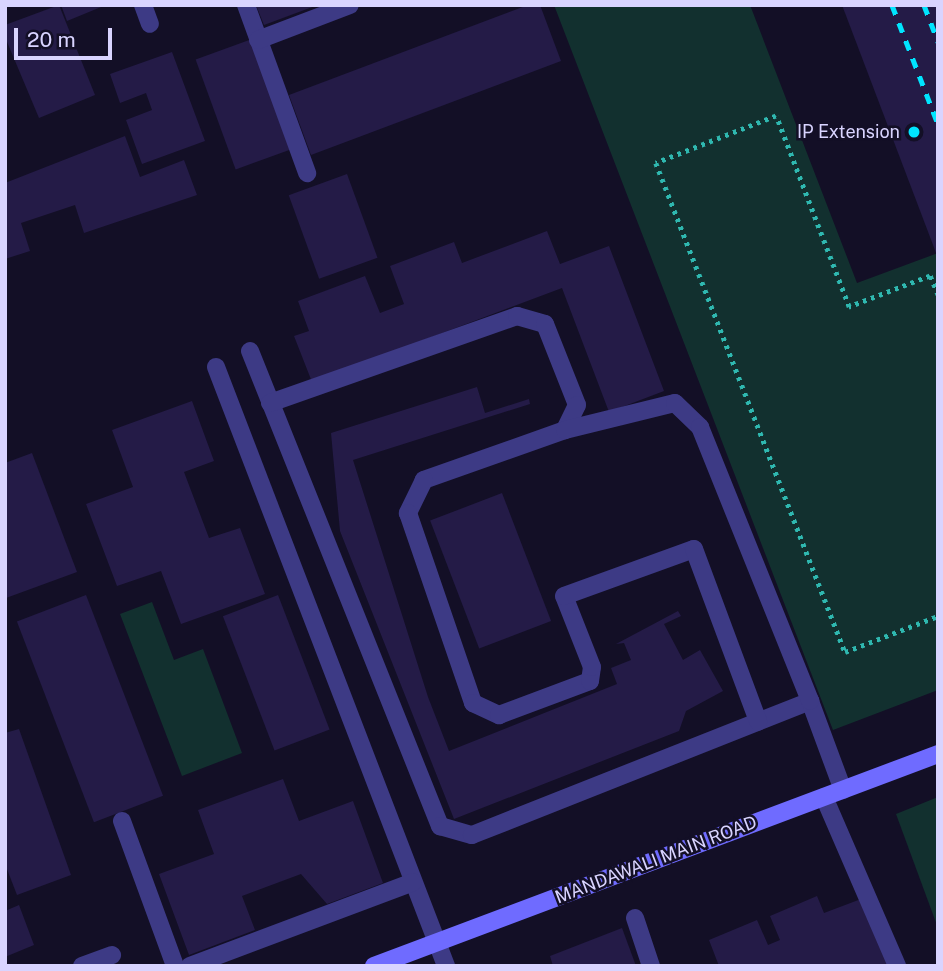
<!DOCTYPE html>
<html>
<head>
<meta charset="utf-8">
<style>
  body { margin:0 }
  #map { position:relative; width:943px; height:971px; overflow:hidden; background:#130f26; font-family:"Public Sans",sans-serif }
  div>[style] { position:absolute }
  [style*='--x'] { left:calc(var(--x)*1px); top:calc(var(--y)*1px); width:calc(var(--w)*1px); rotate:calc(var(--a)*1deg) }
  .green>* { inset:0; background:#12302f }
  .building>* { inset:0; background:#241b47; transform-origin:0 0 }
  .path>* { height:4.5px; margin-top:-2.25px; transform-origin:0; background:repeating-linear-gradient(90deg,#2fb8b0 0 3.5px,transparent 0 8.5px) }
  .lane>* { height:18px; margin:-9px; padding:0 9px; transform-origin:9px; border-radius:9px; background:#3d3a85 }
  .street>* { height:18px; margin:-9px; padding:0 9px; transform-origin:9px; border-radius:9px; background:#3d3a85 }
  .secondary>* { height:18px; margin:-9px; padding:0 9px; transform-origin:9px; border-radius:9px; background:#6f6bff }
  .rail>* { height:5px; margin-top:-2.5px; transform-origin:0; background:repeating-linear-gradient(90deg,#00e5ff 0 10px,transparent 0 19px) }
  .dots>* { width:19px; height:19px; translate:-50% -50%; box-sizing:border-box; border:4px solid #130f26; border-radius:50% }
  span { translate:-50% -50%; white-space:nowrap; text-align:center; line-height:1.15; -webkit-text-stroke:5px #130f26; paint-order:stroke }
  .poi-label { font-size:18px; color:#d9d4ff }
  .right { translate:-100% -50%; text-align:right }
  .street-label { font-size:18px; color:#d9d4ff }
  .frame { position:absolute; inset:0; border:7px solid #d9d4ff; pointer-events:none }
  .scale { position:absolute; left:14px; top:28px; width:98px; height:32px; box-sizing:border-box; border:4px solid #d9d4ff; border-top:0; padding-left:9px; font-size:21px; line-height:24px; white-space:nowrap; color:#d9d4ff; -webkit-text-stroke:5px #130f26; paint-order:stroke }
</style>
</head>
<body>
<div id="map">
  <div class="green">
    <div style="clip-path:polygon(554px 5px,750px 5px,857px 283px,938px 253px,938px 690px,833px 730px)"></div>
    <div style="clip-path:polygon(152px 602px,174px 660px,203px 649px,242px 753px,182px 776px,120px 614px)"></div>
    <div style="clip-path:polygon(938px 797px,938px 928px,896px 814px)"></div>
  </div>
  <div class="building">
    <div style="clip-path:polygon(59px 5px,95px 95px,39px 118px,5px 37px,5px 25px)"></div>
    <div style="clip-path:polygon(61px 5px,106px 5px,67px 21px)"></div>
    <div style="clip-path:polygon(256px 5px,315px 5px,315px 6px,264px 25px)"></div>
    <div style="clip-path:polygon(528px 5px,540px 5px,561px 61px,311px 155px,289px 95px)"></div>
    <div style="clip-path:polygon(842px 5px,938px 5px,938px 258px)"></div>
    <div style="left:252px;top:39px;width:117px;height:60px;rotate:70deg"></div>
    <div style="clip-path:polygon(172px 52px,205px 141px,142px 164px,126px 120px,152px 110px,146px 93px,120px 103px,110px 74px)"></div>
    <div style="clip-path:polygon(125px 136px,140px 177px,184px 160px,197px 195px,84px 233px,75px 205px,21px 223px,30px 251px,5px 259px,5px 183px)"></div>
    <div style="left:347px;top:174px;width:89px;height:62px;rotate:70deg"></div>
    <div style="clip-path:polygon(547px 231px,560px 264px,609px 246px,664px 391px,609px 412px,562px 288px,312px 382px,294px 336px,309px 331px,298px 301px,365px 276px,380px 313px,404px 304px,390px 266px,454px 242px,462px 263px)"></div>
    <div style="clip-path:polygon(477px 387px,485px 413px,529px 399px,530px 404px,353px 460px,428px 697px,449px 751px,617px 684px,611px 668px,631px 660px,624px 643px,616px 644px,678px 611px,681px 616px,664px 624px,683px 660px,700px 650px,723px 691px,686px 711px,679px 731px,454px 819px,340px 531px,331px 433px)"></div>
    <div style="clip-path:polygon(192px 401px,214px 461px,184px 472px,209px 538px,240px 528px,265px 594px,181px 624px,161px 571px,117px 586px,86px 504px,133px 487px,112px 430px)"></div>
    <div style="clip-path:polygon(32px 453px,77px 572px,6px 598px,5px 463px)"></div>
    <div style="left:502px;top:493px;width:137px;height:77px;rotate:69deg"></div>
    <div style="left:86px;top:595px;width:215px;height:74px;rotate:69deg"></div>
    <div style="left:278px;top:595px;width:144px;height:59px;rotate:69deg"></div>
    <div style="clip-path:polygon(19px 729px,71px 875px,17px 895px,5px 864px,5px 733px)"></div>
    <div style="clip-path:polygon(283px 779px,299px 821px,353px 801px,383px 883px,327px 904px,301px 874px,242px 896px,255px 930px,189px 955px,159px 874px,214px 854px,198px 810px)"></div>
    <div style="clip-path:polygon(817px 896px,824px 913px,861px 899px,889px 966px,719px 966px,709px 940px,757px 920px,768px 945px,780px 940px,770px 916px)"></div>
    <div style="clip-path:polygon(19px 905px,34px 945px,5px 957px,5px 911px)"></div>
    <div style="clip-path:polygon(622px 928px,636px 966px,553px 966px,550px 956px)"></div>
  </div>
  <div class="path">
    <div style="--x:938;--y:295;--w:21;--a:-113"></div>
    <div style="--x:930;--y:276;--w:87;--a:159.1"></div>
    <div style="--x:849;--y:307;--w:204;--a:-110.9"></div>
    <div style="--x:776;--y:116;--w:129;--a:158.6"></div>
    <div style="--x:656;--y:163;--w:524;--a:68.87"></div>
    <div style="--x:845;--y:652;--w:100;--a:-21.2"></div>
  </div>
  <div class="lane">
    <div style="--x:143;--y:5;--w:20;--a:70"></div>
    <div style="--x:246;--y:5;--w:179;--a:70"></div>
    <div style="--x:258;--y:40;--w:98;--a:-20.8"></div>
  </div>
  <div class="street">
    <div style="--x:250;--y:351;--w:512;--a:68.2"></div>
    <div style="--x:440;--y:826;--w:33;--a:16"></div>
    <div style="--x:472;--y:835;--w:364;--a:-21.6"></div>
    <div style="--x:810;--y:701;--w:95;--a:69.7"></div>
    <div style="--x:216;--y:367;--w:642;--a:68.99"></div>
    <div style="--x:270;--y:403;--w:262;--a:-19.4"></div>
    <div style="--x:517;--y:316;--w:29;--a:16"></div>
    <div style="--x:545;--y:324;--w:87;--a:68.4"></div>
    <div style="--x:577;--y:405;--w:28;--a:116"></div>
    <div style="--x:565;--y:430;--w:150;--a:160.5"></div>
    <div style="--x:424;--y:480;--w:37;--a:116"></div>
    <div style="--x:408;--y:513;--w:201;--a:71.1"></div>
    <div style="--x:473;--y:703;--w:29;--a:25"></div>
    <div style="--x:499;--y:715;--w:97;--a:-20.5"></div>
    <div style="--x:590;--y:681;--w:14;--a:-82"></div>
    <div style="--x:592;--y:667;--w:76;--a:-111.5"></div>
    <div style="--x:564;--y:596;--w:138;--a:-19.9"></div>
    <div style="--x:694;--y:549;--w:184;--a:69.6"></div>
    <div style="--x:565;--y:430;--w:113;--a:-13.8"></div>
    <div style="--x:675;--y:403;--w:35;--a:44"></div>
    <div style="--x:700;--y:427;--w:295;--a:68.1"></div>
    <div style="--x:824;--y:797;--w:184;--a:66.6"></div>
    <div style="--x:122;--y:821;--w:154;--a:69.9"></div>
    <div style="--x:635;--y:918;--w:51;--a:71.6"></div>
    <div style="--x:82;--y:966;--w:32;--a:-20"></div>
    <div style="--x:190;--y:966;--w:238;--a:-20.6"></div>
  </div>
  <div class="secondary">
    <div style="--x:374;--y:966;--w:603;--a:-20.6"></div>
  </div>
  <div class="rail">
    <div style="--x:892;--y:5;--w:128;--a:68.9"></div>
    <div style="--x:924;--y:5;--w:40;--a:69"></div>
  </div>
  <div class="dots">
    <div style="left:914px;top:132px;background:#00e5ff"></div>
  </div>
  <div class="poi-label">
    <span class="right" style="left:900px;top:132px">IP Extension</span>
  </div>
  <div class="street-label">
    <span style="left:656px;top:860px;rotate:-21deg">MANDAWALI MAIN ROAD</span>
  </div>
  <div class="frame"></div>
  <div class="scale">20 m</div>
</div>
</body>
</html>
